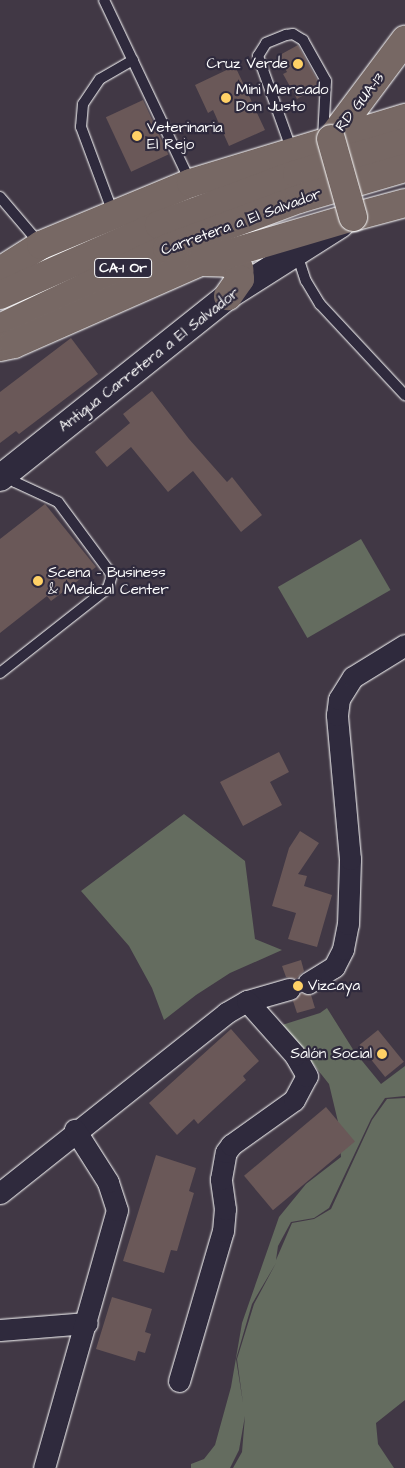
<!DOCTYPE html>
<html>
<head>
<meta charset="utf-8">
<style>
  body { margin:0 }
  #map { position:relative; width:405px; height:1468px; overflow:hidden; background:#413845; font-family:"Architects Daughter",sans-serif }
  div>[style] { position:absolute }
  [style*='--x'] { left:calc(var(--x)*1px); top:calc(var(--y)*1px); width:calc(var(--w)*1px); rotate:calc(var(--a)*1deg) }
  .green>* { inset:0; background:#646c5f; transform-origin:0 0 }
  .building>* { inset:0; background:#6a5858; transform-origin:0 0 }
  .roads { filter:drop-shadow(0 0 1px #fff) drop-shadow(0 0 1px #fff) }
  .service>* { height:10px; margin:-5px; padding:0 5px; transform-origin:5px; border-radius:5px; background:#2f2a3d }
  .minor>* { height:21px; margin:-10.5px; padding:0 10.5px; transform-origin:10.5px; border-radius:10.5px; background:#2f2a3d }
  .tertiary>* { height:26px; margin:-13px; padding:0 13px; transform-origin:13px; border-radius:13px; background:#2f2a3d }
  .primary>* { height:28px; margin:-14px; padding:0 14px; transform-origin:14px; border-radius:14px; background:#776864 }
  .trunk>* { height:28px; margin:-14px; padding:0 14px; transform-origin:14px; border-radius:14px; background:#776864 }
  .bridges { filter:drop-shadow(0 0 1px #fff) drop-shadow(0 0 1px #fff) }
  .primary-bridge>* { height:28px; margin:-14px; padding:0 14px; transform-origin:14px; border-radius:14px; background:#776864 }
  .dots>* { width:14px; height:14px; translate:-50% -50%; box-sizing:border-box; border:2px solid #2f2a3d; border-radius:50% }
  span { translate:-50% -50%; white-space:nowrap; text-align:center; line-height:1.15; -webkit-text-stroke:4.5px #2f2a3d; paint-order:stroke }
  .shield-label span { padding:1px 4px; background:#2f2a3d; border:1px solid; border-radius:4px; -webkit-text-stroke-width:0 }
  .shield-label { font-size:14px; color:#fff; font-weight:700 }
  .poi-label { font-size:15px; color:#fff }
  .right { translate:-100% -50%; text-align:right }
  .left { translate:0 -50%; text-align:left }
  .street-label { font-size:15px; color:#fff }
</style>
</head>
<body>
<div id="map">
  <div class="green">
    <div style="left:361px;top:539px;width:59px;height:96px;rotate:60deg"></div>
    <div style="clip-path:polygon(184px 814px,245px 861px,255px 939px,282px 950px,230px 973px,196px 995px,164px 1020px,152px 988px,129px 946px,81px 891px)"></div>
    <div style="clip-path:polygon(evenodd,327px 1008px,354px 1051px,381px 1084px,405px 1066px,405px 1096px,385px 1098px,371px 1119px,329px 1208px,314px 1218px,291px 1222px,278px 1246px,276px 1260px,292px 1223px,314px 1219px,331px 1209px,372px 1120px,387px 1099px,405px 1098px,405px 1400px,376px 1423px,378px 1444px,394px 1468px,233px 1468px,242px 1452px,245px 1416px,239px 1450px,230px 1468px,191px 1468px,191px 1464px,204px 1459px,215px 1445px,231px 1387px,242px 1323px,279px 1217px,306px 1184px,341px 1157px,339px 1126px,329px 1084px,282px 1025px,320px 1013px,327px 1008px,276px 1263px,254px 1304px,237px 1359px,243px 1403px,236px 1359px,252px 1304px,276px 1263px)"></div>
  </div>
  <div class="building">
    <div style="clip-path:polygon(298px 45px,319px 83px,319px 86px,297px 99px,283px 74px,287px 72px,278px 56px)"></div>
    <div style="clip-path:polygon(235px 66px,265px 130px,229px 146px,213px 110px,208px 113px,195px 85px)"></div>
    <div style="left:143px;top:100px;width:60px;height:41px;rotate:65deg"></div>
    <div style="clip-path:polygon(71px 338px,98px 374px,19px 434px,16px 431px,0 443px,0 392px)"></div>
    <div style="clip-path:polygon(152px 391px,189px 439px,227px 482px,232px 477px,262px 515px,241px 532px,193px 471px,168px 492px,131px 447px,107px 467px,95px 452px,130px 423px,123px 414px)"></div>
    <div style="clip-path:polygon(45px 504px,96px 567px,51px 601px,47px 596px,0 633px,0 539px)"></div>
    <div style="clip-path:polygon(279px 752px,289px 772px,270px 782px,282px 805px,243px 826px,220px 782px)"></div>
    <div style="clip-path:polygon(300px 831px,319px 843px,298px 874px,307px 876px,304px 886px,332px 895px,317px 947px,288px 939px,296px 913px,272px 906px,289px 848px)"></div>
    <div style="clip-path:polygon(301px 960px,304px 971px,296px 979px,286px 977px,282px 966px)"></div>
    <div style="clip-path:polygon(301px 993px,311px 995px,315px 1008px,297px 1013px,293px 1001px)"></div>
    <div style="clip-path:polygon(231px 1029px,259px 1061px,243px 1076px,246px 1080px,213px 1110px,198px 1124px,194px 1119px,177px 1135px,149px 1103px)"></div>
    <div style="left:378px;top:1030px;width:41px;height:24px;rotate:51deg"></div>
    <div style="left:326px;top:1107px;width:45px;height:107px;rotate:50deg"></div>
    <div style="clip-path:polygon(156px 1155px,196px 1168px,189px 1191px,194px 1193px,177px 1251px,171px 1250px,164px 1273px,123px 1261px)"></div>
    <div style="clip-path:polygon(112px 1297px,152px 1309px,145px 1332px,151px 1334px,145px 1353px,138px 1351px,135px 1361px,96px 1349px)"></div>
  </div>
  <div class="roads">
    <div class="service">
      <div style="--x:104;--y:0;--w:203;--a:64.6"></div>
      <div style="--x:292;--y:151;--w:101;--a:-109.7"></div>
      <div style="--x:258;--y:56;--w:15;--a:-58"></div>
      <div style="--x:266;--y:43;--w:22;--a:-22"></div>
      <div style="--x:286;--y:35;--w:7;--a:-8"></div>
      <div style="--x:293;--y:34;--w:12;--a:31"></div>
      <div style="--x:303;--y:40;--w:47;--a:60.7"></div>
      <div style="--x:326;--y:81;--w:57;--a:93"></div>
      <div style="--x:0;--y:197;--w:62;--a:49.6"></div>
      <div style="--x:113;--y:213;--w:92;--a:-110.4"></div>
      <div style="--x:81;--y:127;--w:23;--a:-85"></div>
      <div style="--x:83;--y:104;--w:30;--a:-56"></div>
      <div style="--x:100;--y:79;--w:38;--a:-30"></div>
      <div style="--x:297;--y:254;--w:28;--a:72"></div>
      <div style="--x:306;--y:281;--w:27;--a:59"></div>
      <div style="--x:320;--y:304;--w:125;--a:47"></div>
      <div style="--x:0;--y:673;--w:137;--a:-38.2"></div>
      <div style="--x:108;--y:588;--w:14;--a:-73"></div>
      <div style="--x:112;--y:575;--w:91;--a:-126.5"></div>
      <div style="--x:58;--y:502;--w:47;--a:-155.1"></div>
      <div style="--x:15;--y:482;--w:11;--a:-131"></div>
    </div>
    <div class="minor">
      <div style="--x:308;--y:983;--w:31;--a:-32"></div>
      <div style="--x:334;--y:967;--w:20;--a:-63"></div>
      <div style="--x:343;--y:949;--w:25;--a:-79"></div>
      <div style="--x:348;--y:924;--w:65;--a:-88.2"></div>
      <div style="--x:350;--y:859;--w:145;--a:-95.2"></div>
      <div style="--x:337;--y:715;--w:16;--a:-83"></div>
      <div style="--x:339;--y:699;--w:26;--a:-58"></div>
      <div style="--x:353;--y:677;--w:61;--a:-31.6"></div>
      <div style="--x:0;--y:1193;--w:289;--a:-38.5"></div>
      <div style="--x:226;--y:1013;--w:24;--a:-30"></div>
      <div style="--x:247;--y:1001;--w:44;--a:-15.9"></div>
      <div style="--x:0;--y:1330;--w:87;--a:-4.6"></div>
      <div style="--x:179;--y:1381;--w:156;--a:-73.7"></div>
      <div style="--x:223;--y:1231;--w:22;--a:-85"></div>
      <div style="--x:225;--y:1209;--w:30;--a:-98"></div>
      <div style="--x:221;--y:1179;--w:27;--a:-80"></div>
      <div style="--x:226;--y:1152;--w:9;--a:-54"></div>
      <div style="--x:231;--y:1145;--w:77;--a:-35.5"></div>
      <div style="--x:294;--y:1100;--w:27;--a:-62"></div>
      <div style="--x:307;--y:1076;--w:24;--a:-120"></div>
      <div style="--x:295;--y:1055;--w:72;--a:-131.6"></div>
      <div style="--x:44;--y:1468;--w:268;--a:-74.2"></div>
      <div style="--x:117;--y:1210;--w:29;--a:-108"></div>
      <div style="--x:108;--y:1182;--w:62;--a:-122.4"></div>
    </div>
    <div class="tertiary">
      <div style="--x:0;--y:478;--w:292;--a:-38.6"></div>
      <div style="--x:228;--y:296;--w:133;--a:-32.4"></div>
    </div>
    <div class="primary">
      <div style="--x:331;--y:139;--w:124;--a:-53.2"></div>
      <div style="--x:353;--y:217;--w:54;--a:-15.1"></div>
    </div>
    <div class="trunk">
      <div style="--x:204;--y:262;--w:24;--a:2"></div>
      <div style="--x:228;--y:263;--w:13;--a:29"></div>
      <div style="--x:239;--y:269;--w:10;--a:84"></div>
      <div style="--x:240;--y:279;--w:21;--a:125"></div>
      <div style="--x:0;--y:271;--w:49;--a:-32.4"></div>
      <div style="--x:41;--y:245;--w:162;--a:-22.5"></div>
      <div style="--x:191;--y:183;--w:224;--a:-16.9"></div>
      <div style="--x:0;--y:295;--w:174;--a:-23.8"></div>
      <div style="--x:159;--y:225;--w:147;--a:-20.3"></div>
      <div style="--x:297;--y:174;--w:113;--a:-16.5"></div>
      <div style="--x:0;--y:328;--w:185;--a:-25.6"></div>
      <div style="--x:167;--y:248;--w:141;--a:-20.4"></div>
      <div style="--x:299;--y:199;--w:110;--a:-16.3"></div>
      <div style="--x:0;--y:347;--w:14;--a:-12"></div>
      <div style="--x:14;--y:344;--w:203;--a:-23.8"></div>
      <div style="--x:200;--y:262;--w:159;--a:-16.4"></div>
    </div>
  </div>
  <div class="bridges">
    <div class="primary-bridge">
      <div style="--x:331;--y:139;--w:81;--a:74.2"></div>
    </div>
  </div>
  <div class="dots">
    <div style="left:298px;top:64px;background:#ffd166"></div>
    <div style="left:226px;top:98px;background:#ffd166"></div>
    <div style="left:137px;top:136px;background:#ffd166"></div>
    <div style="left:38px;top:581px;background:#ffd166"></div>
    <div style="left:298px;top:986px;background:#ffd166"></div>
    <div style="left:382px;top:1054px;background:#ffd166"></div>
  </div>
  <div class="shield-label">
    <span style="left:123px;top:268px">CA-1 Or</span>
  </div>
  <div class="poi-label">
    <span class="right" style="left:288px;top:64px">Cruz Verde</span>
    <span class="left" style="left:236px;top:98px">Mini Mercado<br>Don Justo</span>
    <span class="left" style="left:147px;top:136px">Veterinaria<br>El Rejo</span>
    <span class="left" style="left:48px;top:581px">Scena - Business<br>&amp; Medical Center</span>
    <span class="left" style="left:308px;top:986px">Vizcaya</span>
    <span class="right" style="left:372px;top:1054px">Salón Social</span>
  </div>
  <div class="street-label">
    <span style="left:360px;top:102px;rotate:-52deg">RD GUA-13</span>
    <span style="left:241px;top:222px;rotate:-20deg">Carretera a El Salvador</span>
    <span style="left:149px;top:360px;rotate:-38deg">Antigua Carretera a El Salvador</span>
  </div>
</div>
</body>
</html>
